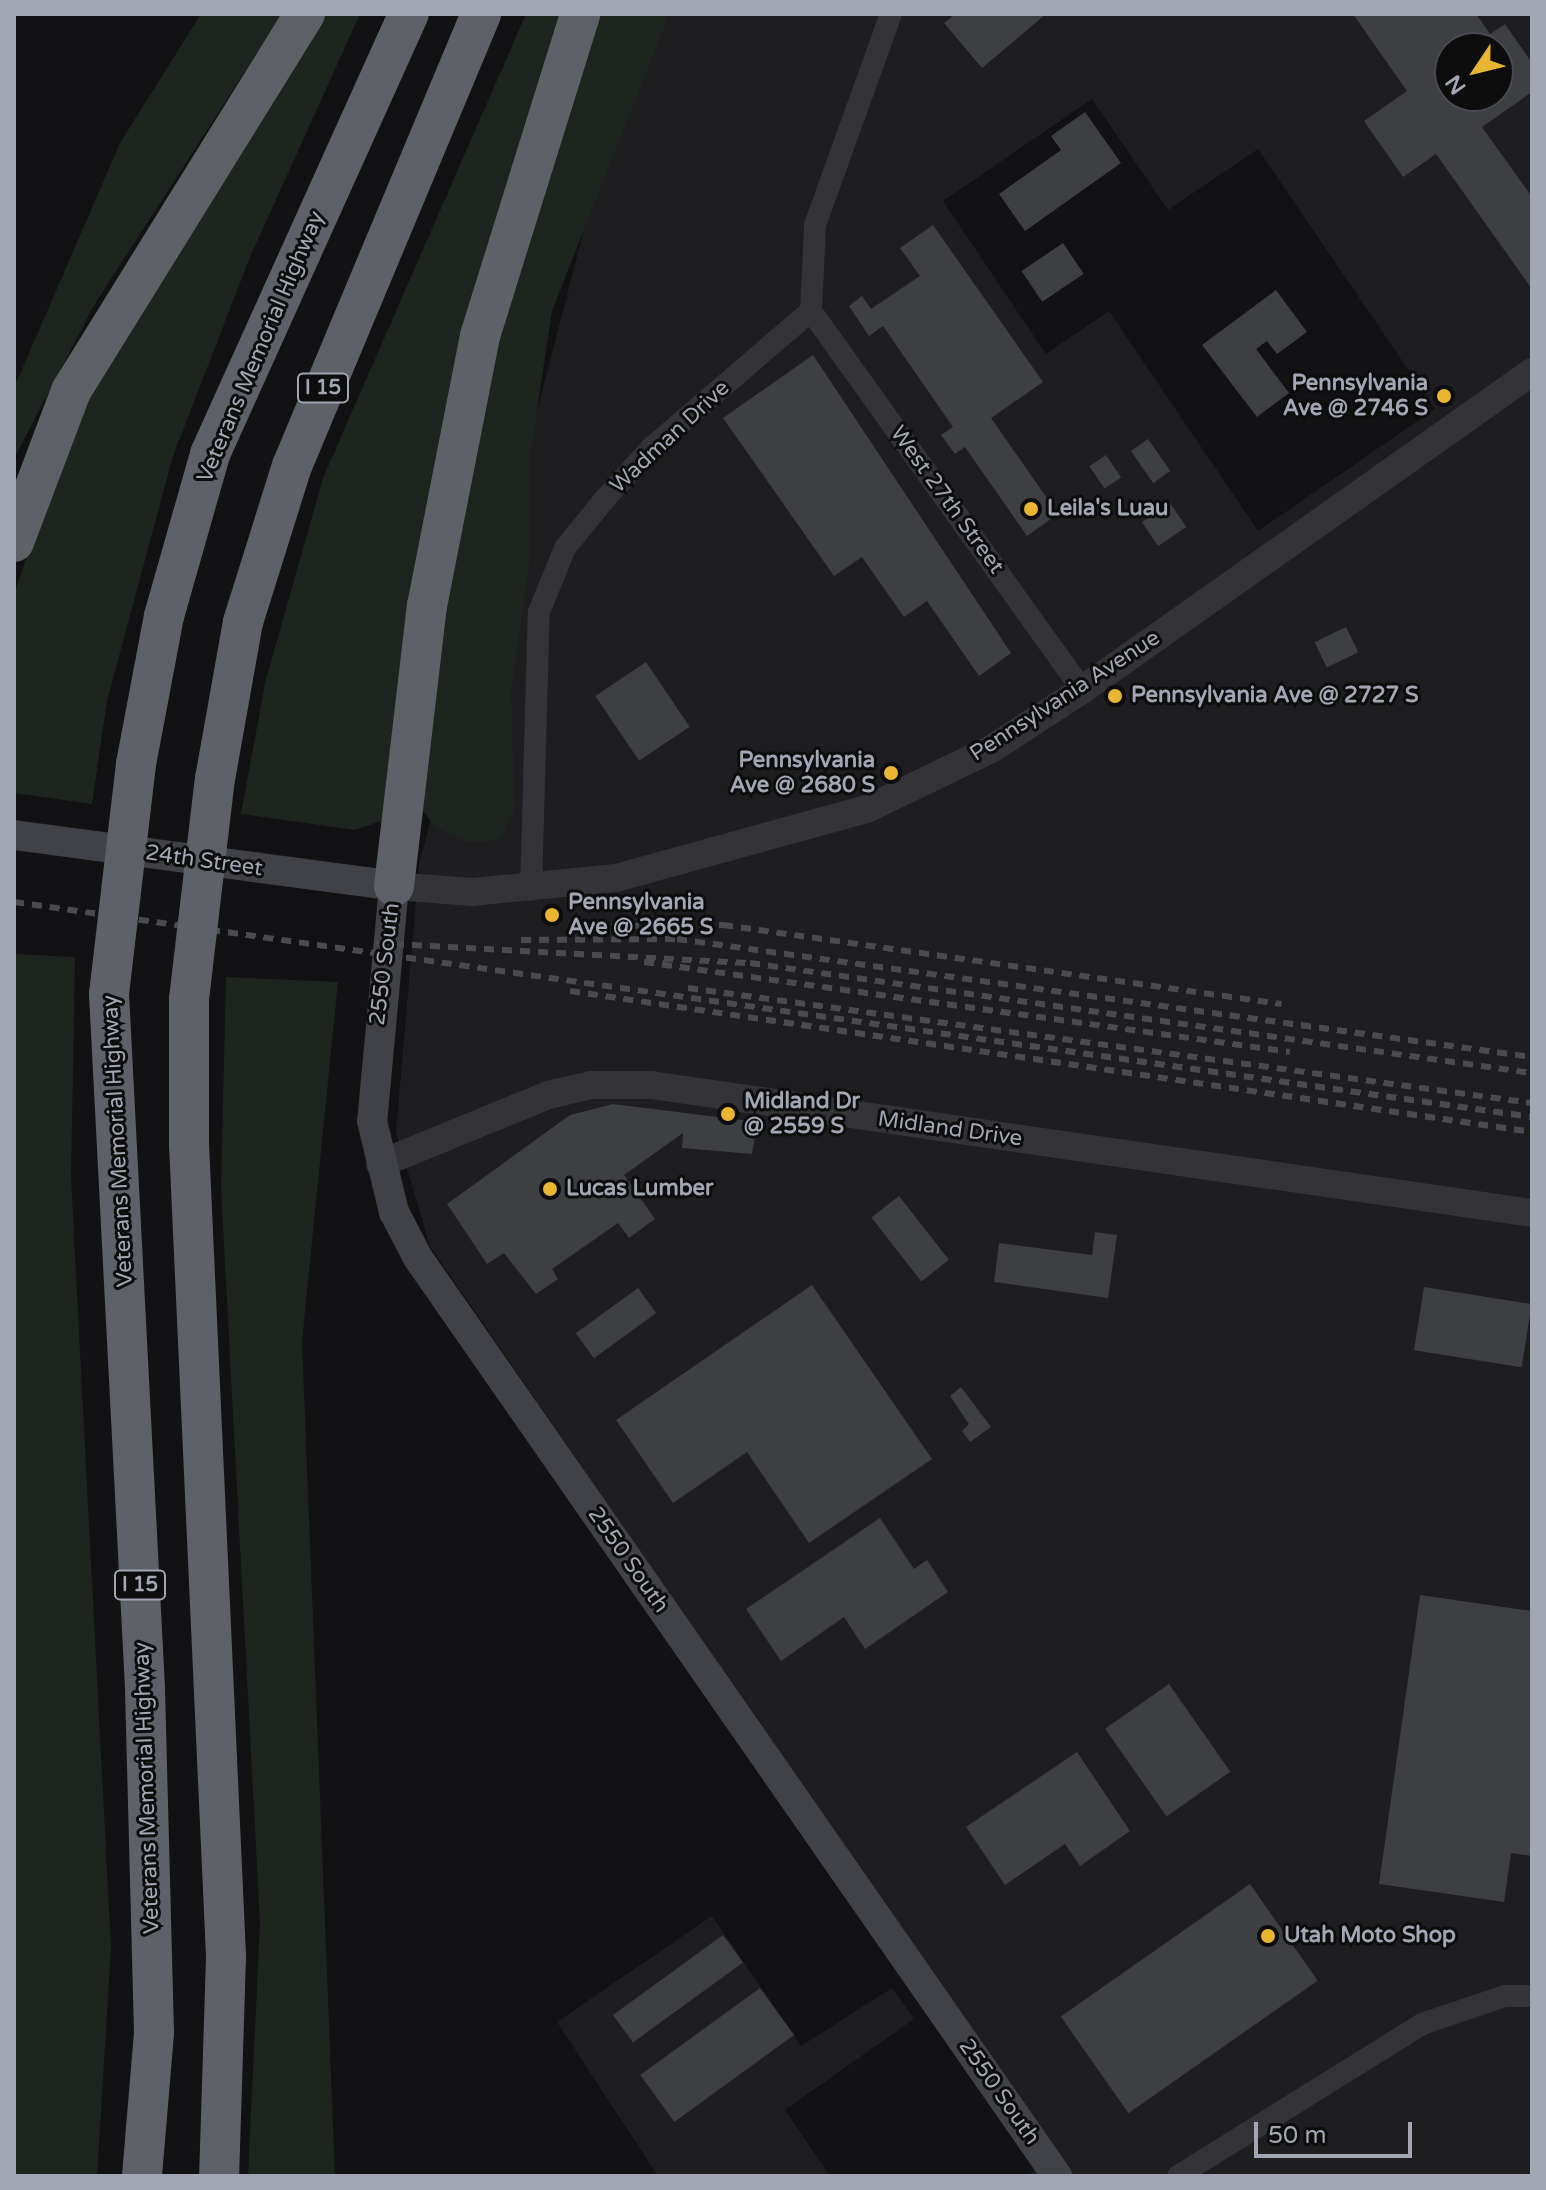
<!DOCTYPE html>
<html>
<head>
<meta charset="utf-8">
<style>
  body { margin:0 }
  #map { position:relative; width:1546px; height:2190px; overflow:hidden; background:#121113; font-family:"Varela Round",sans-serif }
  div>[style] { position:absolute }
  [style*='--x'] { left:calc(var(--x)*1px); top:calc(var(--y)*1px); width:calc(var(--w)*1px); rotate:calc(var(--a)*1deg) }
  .built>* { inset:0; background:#1e1e20 }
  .green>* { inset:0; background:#1e251f }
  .building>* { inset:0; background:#3e3f43; transform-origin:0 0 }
  .minor>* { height:22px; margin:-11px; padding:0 11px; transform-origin:11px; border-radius:11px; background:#333338 }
  .tertiary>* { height:28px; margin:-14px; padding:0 14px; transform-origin:14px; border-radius:14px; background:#333338 }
  .secondary>* { height:30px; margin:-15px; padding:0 15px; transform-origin:15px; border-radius:15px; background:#414248 }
  .motorway>* { height:40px; margin:-20px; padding:0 20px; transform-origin:20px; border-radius:20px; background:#5f6168 }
  .rail>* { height:6px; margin-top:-3px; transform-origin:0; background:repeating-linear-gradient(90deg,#4a4b51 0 10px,transparent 0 18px) }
  .motorway-bridge>* { height:40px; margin:-20px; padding:0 20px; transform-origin:20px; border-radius:20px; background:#5f6168 }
  .dots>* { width:22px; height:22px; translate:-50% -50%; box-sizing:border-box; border:4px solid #0d0d0e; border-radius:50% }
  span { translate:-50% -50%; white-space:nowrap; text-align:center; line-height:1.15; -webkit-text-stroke:6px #0d0d0e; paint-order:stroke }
  .shield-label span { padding:2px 6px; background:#0d0d0e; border:2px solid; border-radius:6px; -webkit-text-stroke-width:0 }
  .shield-label { font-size:20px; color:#a3a7b3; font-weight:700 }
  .street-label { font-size:22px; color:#a3a7b3 }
  .poi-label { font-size:22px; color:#a3a7b3; font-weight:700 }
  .right { translate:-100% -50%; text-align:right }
  .left { translate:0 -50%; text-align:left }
  .frame { position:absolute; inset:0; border:16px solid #a3a7b3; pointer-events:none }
  .north { position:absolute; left:1434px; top:32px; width:80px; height:80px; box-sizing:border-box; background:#0d0d0e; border:2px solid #494b50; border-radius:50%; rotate:235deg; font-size:22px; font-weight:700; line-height:32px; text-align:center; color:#a3a7b3 }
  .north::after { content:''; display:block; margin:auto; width:28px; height:36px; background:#e9b634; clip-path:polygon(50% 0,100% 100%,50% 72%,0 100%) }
  .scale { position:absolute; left:1254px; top:2122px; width:158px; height:36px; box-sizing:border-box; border:4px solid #a3a7b3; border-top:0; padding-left:10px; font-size:24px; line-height:28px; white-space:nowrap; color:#a3a7b3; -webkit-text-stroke:6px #0d0d0e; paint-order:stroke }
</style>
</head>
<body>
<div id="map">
  <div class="built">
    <div style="clip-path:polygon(evenodd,653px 14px,1532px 14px,1532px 2176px,1026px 2176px,1055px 2156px,430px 1246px,396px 1132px,419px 865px,591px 203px,653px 14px,1450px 48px,1498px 48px,1498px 96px,1450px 96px,1450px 48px,653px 14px,1092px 99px,1168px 210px,1258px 149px,1435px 409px,1258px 531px,1109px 311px,1046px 354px,943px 201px,1092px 99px)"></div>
    <div style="clip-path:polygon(712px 1916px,801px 2046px,892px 1988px,914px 2019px,785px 2110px,830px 2176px,658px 2176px,557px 2022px)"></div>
  </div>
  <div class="green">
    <div style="clip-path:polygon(201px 14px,282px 14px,93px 307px,14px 459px,14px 388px,120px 143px)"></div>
    <div style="clip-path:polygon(318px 14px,360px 14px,250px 257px,173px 456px,107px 701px,92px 804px,14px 793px,14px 595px,68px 432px)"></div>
    <div style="clip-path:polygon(526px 14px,572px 14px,387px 819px,355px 830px,241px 814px,265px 683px,323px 478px)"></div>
    <div style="clip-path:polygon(601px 14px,669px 14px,552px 311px,530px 456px,529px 564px,511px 694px,515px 809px,499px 840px,469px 843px,434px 826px,420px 806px,449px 573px,475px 412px)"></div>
    <div style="clip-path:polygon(14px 954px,75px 957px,71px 1178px,111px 1948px,97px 2176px,14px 2176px)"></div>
    <div style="clip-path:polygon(226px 977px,338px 982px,302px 1342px,335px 2176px,248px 2176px,260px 1923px,221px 1187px)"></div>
  </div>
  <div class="building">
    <div style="clip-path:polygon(955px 14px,1046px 14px,982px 68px,944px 23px)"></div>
    <div style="clip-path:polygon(evenodd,1353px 14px,1476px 14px,1490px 34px,1505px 24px,1532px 63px,1532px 92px,1482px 127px,1532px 197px,1532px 289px,1436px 154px,1403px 177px,1364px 121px,1407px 91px,1353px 14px,1450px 48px,1498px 48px,1498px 96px,1450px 96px,1450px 48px)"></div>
    <div style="clip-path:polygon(1085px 112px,1121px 163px,1025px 231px,999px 194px,1061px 150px,1051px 136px)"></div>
    <div style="clip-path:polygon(933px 225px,1043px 382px,991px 418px,1058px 514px,1027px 536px,965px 447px,955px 454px,941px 435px,953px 427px,883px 326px,869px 336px,849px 306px,862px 296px,871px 309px,920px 276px,900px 248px)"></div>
    <div style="left:1063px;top:243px;width:37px;height:50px;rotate:56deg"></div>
    <div style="clip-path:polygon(1276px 290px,1307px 332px,1277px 354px,1267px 341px,1256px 349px,1289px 393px,1257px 417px,1202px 345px)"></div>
    <div style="clip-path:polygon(813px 355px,1011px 653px,979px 676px,927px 601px,904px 617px,862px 557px,834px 576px,723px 418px)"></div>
    <div style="left:1148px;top:439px;width:39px;height:21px;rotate:55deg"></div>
    <div style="left:1106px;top:455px;width:27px;height:20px;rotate:56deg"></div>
    <div style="left:1170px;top:503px;width:29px;height:34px;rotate:56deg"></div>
    <div style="left:1346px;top:627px;width:28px;height:35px;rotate:64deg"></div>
    <div style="left:646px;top:662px;width:78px;height:61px;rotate:56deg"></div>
    <div style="clip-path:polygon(613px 1104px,758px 1122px,752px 1154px,682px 1148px,683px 1133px,624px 1175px,655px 1219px,629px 1238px,618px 1223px,552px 1269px,558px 1279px,536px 1294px,504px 1253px,487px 1264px,447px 1204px,570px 1115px)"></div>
    <div style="left:899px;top:1196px;width:81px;height:35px;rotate:52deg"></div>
    <div style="clip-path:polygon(1095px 1232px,1117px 1235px,1108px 1298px,994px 1282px,999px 1243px,1092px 1255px)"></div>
    <div style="clip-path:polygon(812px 1285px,932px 1459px,809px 1543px,747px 1452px,673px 1503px,616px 1420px)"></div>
    <div style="left:1424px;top:1287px;width:109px;height:64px;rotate:9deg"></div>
    <div style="left:638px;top:1288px;width:31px;height:77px;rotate:54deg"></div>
    <div style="clip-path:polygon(961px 1387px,991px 1427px,970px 1442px,962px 1431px,969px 1424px,950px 1396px)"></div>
    <div style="clip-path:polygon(880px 1518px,914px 1569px,927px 1560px,948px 1592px,865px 1649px,844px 1617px,781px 1661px,746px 1609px)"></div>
    <div style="clip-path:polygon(1420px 1595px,1532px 1611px,1532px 1856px,1511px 1853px,1504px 1902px,1379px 1884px)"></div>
    <div style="left:1169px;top:1684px;width:107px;height:78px;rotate:55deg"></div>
    <div style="clip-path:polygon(1077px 1752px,1130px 1831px,1080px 1866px,1065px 1844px,1005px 1885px,966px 1827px)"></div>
    <div style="left:1250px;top:1884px;width:118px;height:231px;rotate:55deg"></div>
    <div style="left:723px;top:1935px;width:34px;height:136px;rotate:54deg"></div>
    <div style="left:760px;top:1988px;width:58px;height:148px;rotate:54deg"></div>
  </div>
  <div class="minor">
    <div style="--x:811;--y:311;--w:466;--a:54.4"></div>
    <div style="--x:531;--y:890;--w:278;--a:-88.4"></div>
    <div style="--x:539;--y:612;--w:69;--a:-67.9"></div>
    <div style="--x:565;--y:548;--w:62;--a:-50.9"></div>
    <div style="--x:604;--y:500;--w:70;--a:-47.9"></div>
    <div style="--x:651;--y:448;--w:211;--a:-40.6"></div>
    <div style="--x:811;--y:311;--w:86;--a:-87.3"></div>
    <div style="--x:815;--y:225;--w:224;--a:-70.2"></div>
    <div style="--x:1178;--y:2176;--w:287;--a:-31.9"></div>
    <div style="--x:1422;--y:2024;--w:88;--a:-18.6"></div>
    <div style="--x:1505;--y:1996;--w:27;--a:0"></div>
  </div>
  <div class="tertiary">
    <div style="--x:394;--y:886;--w:78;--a:4.4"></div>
    <div style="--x:472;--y:892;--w:145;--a:-5.6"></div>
    <div style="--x:616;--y:878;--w:260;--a:-15.4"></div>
    <div style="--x:867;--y:809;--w:140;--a:-25.8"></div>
    <div style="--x:993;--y:748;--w:106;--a:-33.1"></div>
    <div style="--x:1082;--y:690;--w:551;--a:-35.25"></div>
    <div style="--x:380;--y:1164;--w:182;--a:-22.3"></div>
    <div style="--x:548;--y:1095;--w:44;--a:-13.1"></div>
    <div style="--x:591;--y:1085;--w:60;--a:0"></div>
    <div style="--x:651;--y:1085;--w:890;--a:8.27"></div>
  </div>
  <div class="secondary">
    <div style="--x:14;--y:835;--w:383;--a:7.6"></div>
    <div style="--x:394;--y:886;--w:236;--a:95.3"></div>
    <div style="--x:372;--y:1121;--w:94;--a:76.4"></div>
    <div style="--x:394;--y:1212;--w:52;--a:62.4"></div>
    <div style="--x:418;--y:1258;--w:1119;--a:55.16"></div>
  </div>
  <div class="motorway">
    <div style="--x:14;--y:542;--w:161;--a:-69.3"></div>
    <div style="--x:71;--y:391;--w:444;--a:-58.2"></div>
    <div style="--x:136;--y:764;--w:151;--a:-79.3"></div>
    <div style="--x:164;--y:616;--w:168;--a:-74.1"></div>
    <div style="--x:210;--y:454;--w:483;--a:-65.7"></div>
    <div style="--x:215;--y:779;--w:159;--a:-79.9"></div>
    <div style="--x:243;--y:622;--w:164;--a:-72.6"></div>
    <div style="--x:292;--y:466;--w:490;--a:-67.3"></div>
    <div style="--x:394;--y:886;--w:282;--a:-83.3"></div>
    <div style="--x:427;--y:606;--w:275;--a:-78.9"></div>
    <div style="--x:480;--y:336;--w:337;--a:-72.7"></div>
    <div style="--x:109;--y:994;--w:696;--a:87.03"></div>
    <div style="--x:145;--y:1689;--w:344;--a:88.5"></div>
    <div style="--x:154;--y:2033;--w:144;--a:94.8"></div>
    <div style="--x:189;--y:999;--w:145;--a:90"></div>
    <div style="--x:189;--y:1144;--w:814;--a:87.39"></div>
    <div style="--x:226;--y:1957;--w:219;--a:91.8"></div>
  </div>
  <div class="rail">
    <div style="--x:14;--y:902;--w:1533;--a:8.06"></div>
    <div style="--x:611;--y:926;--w:112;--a:-0.5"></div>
    <div style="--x:723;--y:925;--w:564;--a:8.06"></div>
    <div style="--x:521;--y:940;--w:156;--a:-0.4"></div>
    <div style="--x:677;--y:939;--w:863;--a:7.86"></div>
    <div style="--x:376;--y:943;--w:375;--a:3.1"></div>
    <div style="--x:750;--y:963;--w:790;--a:8.01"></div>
    <div style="--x:644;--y:962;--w:652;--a:7.93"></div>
    <div style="--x:688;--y:988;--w:852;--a:7.76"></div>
    <div style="--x:570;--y:991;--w:972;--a:8.34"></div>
  </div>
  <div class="motorway-bridge">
    <div style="--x:109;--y:994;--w:232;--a:-83.3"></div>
    <div style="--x:189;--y:999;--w:222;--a:-83.3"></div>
  </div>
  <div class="dots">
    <div style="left:1444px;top:396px;background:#e9b634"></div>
    <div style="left:1031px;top:509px;background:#e9b634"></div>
    <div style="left:1115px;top:696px;background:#e9b634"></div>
    <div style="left:891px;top:773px;background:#e9b634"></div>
    <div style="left:552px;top:915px;background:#e9b634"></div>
    <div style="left:728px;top:1114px;background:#e9b634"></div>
    <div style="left:550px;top:1189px;background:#e9b634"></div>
    <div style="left:1268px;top:1936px;background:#e9b634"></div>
  </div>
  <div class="shield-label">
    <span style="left:323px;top:388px">I 15</span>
    <span style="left:140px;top:1585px">I 15</span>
  </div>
  <div class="street-label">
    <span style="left:261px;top:347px;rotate:-67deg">Veterans Memorial Highway</span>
    <span style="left:670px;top:437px;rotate:-43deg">Wadman Drive</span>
    <span style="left:947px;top:500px;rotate:54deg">West 27th Street</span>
    <span style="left:1065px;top:696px;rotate:-33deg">Pennsylvania Avenue</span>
    <span style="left:204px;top:861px;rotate:8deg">24th Street</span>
    <span style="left:385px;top:964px;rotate:-83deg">2550 South</span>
    <span style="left:950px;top:1129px;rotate:8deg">Midland Drive</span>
    <span style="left:118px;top:1141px;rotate:-93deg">Veterans Memorial Highway</span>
    <span style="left:628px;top:1560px;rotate:55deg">2550 South</span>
    <span style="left:147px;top:1788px;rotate:-92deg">Veterans Memorial Highway</span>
    <span style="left:999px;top:2092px;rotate:55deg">2550 South</span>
  </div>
  <div class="poi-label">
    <span class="right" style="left:1428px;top:396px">Pennsylvania<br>Ave @ 2746 S</span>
    <span class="left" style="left:1047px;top:509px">Leila's Luau</span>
    <span class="left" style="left:1131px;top:696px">Pennsylvania Ave @ 2727 S</span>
    <span class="right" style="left:875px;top:773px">Pennsylvania<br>Ave @ 2680 S</span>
    <span class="left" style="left:568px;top:915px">Pennsylvania<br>Ave @ 2665 S</span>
    <span class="left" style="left:744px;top:1114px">Midland Dr<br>@ 2559 S</span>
    <span class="left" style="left:566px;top:1189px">Lucas Lumber</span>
    <span class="left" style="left:1284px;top:1936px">Utah Moto Shop</span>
  </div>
  <div class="frame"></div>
  <div class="north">N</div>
  <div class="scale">50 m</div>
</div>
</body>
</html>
